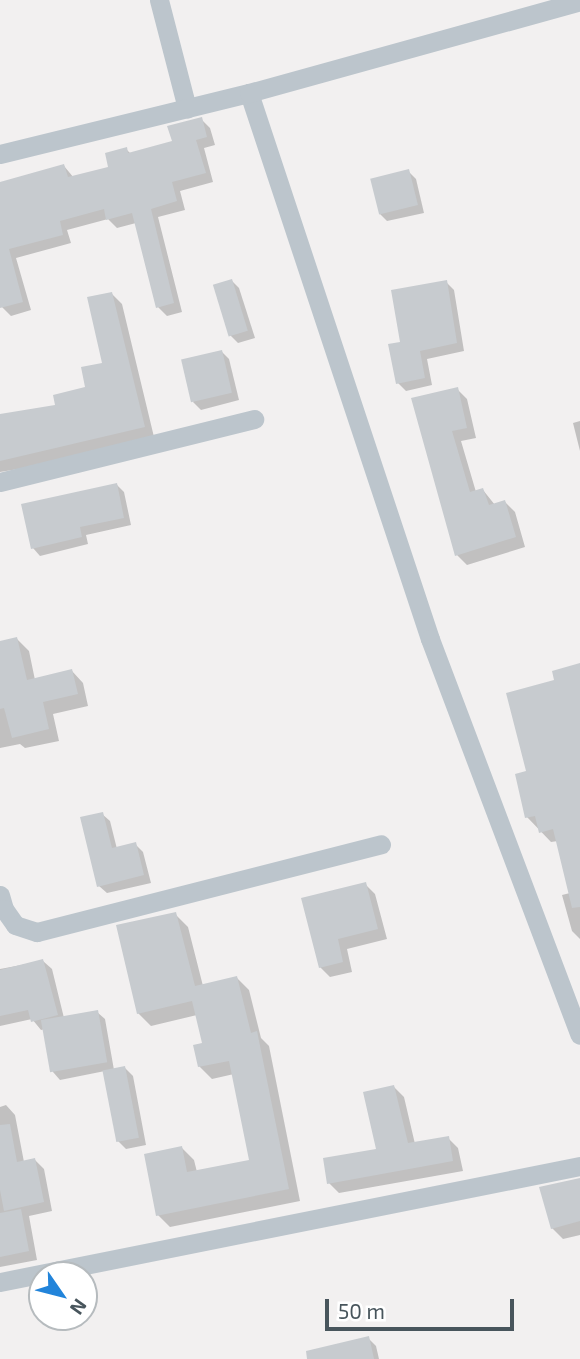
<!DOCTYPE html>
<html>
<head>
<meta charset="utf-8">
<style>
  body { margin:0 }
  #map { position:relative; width:580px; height:1359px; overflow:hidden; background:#f2f0f0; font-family:"Exo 2",sans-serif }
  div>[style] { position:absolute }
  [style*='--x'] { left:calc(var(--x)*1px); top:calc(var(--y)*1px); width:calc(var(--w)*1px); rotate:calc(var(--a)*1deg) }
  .shadow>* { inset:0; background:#0003 }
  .building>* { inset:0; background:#c7cbcf; transform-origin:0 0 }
  .minor>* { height:19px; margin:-9.5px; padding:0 9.5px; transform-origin:9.5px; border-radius:9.5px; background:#bcc5cc }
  span { translate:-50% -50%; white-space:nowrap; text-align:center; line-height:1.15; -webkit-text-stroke:5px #fff; paint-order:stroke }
  .north { position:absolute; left:28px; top:1261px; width:70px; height:70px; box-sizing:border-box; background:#fff; border:2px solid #b6bbbe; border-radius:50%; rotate:125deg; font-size:19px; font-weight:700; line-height:28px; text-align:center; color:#48555c }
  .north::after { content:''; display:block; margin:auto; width:24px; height:32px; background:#2284da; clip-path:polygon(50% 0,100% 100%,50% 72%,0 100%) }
  .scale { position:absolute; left:325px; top:1299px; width:189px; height:32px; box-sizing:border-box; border:4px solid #48555c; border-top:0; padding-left:9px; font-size:21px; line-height:24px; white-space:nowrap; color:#48555c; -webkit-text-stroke:5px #fff; paint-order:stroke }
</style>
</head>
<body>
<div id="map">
  <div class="shadow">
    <div style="clip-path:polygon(201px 119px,210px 128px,215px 145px,204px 148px,213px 182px,180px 191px,185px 210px,158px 217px,182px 312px,167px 316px,158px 307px,136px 223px,117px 228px,108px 219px,67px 230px,71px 243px,16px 258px,31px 310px,11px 316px,2px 307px,0 183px,64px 166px,74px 178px,110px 168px,126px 149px,131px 154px,174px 142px)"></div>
    <div style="clip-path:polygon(408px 171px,416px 179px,424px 213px,387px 221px,380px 214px)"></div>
    <div style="clip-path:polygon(232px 281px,239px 288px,255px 338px,238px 343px,230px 335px)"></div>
    <div style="clip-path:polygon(446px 282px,454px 290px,464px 351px,427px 359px,432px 385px,406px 391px,398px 383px,402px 343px)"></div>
    <div style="clip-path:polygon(112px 294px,122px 304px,154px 437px,43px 465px,0 472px,0 416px,57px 407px,88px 389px,104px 364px)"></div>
    <div style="clip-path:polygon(221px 351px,229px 359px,239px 400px,201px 410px,193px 402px)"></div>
    <div style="clip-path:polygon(457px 389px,467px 399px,476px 438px,461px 441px,476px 492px,483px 490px,495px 505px,505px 502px,515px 512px,525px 547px,467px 565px,457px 555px,413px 399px)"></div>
    <div style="clip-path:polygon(580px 421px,580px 451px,573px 423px)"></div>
    <div style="clip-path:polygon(117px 485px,124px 492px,131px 525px,86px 535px,88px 544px,40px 556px,33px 548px)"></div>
    <div style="clip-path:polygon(17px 639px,29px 651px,35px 680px,72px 671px,83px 683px,88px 706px,53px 714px,59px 741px,25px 748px,20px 744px,0 748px,0 643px)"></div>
    <div style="clip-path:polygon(580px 665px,580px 939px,572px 931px,562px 895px,570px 893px,558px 841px,551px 842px,527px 817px,529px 772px,556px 681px)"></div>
    <div style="clip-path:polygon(102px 814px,110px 821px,117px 849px,135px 844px,143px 852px,151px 883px,107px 893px,99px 886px)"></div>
    <div style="clip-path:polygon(365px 884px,375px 894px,387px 939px,347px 949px,352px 972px,330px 977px,320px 967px)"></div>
    <div style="clip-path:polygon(175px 914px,188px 927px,203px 986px,237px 978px,249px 990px,261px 1038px,269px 1046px,300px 1201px,170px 1227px,158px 1215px,182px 1148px,194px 1160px,197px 1172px,251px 1161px,234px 1074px,212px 1079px,199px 1066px,204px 1044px,197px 1015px,151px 1026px,138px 1013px)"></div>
    <div style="clip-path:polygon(43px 961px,52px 969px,64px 1018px,97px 1012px,105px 1019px,114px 1070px,125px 1068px,133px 1076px,146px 1145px,126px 1149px,118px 1141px,105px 1071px,60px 1080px,53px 1072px,45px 1029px,41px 1030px,32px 1019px,0 1026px,0 969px)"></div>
    <div style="clip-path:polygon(394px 1087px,404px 1097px,415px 1144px,448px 1138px,458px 1148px,463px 1171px,339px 1193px,329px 1183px,378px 1150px)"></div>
    <div style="clip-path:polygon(6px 1105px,15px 1115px,24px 1162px,35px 1160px,44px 1169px,52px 1211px,29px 1216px,37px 1260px,0 1267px,0 1107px)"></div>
    <div style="clip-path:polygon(580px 1180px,580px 1235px,563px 1239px,552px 1228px)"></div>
    <div style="clip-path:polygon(368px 1338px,376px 1346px,379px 1359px,344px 1359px)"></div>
  </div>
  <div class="building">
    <div style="clip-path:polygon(202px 117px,207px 137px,196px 140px,206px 173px,172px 182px,177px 201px,151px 209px,174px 303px,156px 308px,132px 213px,106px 220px,104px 209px,60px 221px,63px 235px,9px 249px,23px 302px,0 308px,0 182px,64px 164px,68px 177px,108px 167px,105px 153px,127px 147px,128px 153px,172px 141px,167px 126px)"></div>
    <div style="left:409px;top:169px;width:37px;height:40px;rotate:76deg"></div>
    <div style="left:232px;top:279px;width:54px;height:20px;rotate:73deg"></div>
    <div style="clip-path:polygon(447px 280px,457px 343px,420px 351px,425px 378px,396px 384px,388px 344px,400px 342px,391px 290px)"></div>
    <div style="clip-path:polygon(112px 292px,145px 427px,0 461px,0 414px,55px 405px,53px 395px,85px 387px,81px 367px,102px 363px,87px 297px)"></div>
    <div style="left:222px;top:350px;width:44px;height:42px;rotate:77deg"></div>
    <div style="clip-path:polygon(458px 387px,467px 428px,452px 431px,470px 492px,483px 488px,489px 505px,505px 500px,516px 537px,455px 556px,411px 398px)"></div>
    <div style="clip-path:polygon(117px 483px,124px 518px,80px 527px,82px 537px,31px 549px,21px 504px)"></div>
    <div style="clip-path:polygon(17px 637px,27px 680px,72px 669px,78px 694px,43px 702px,49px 729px,12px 738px,4px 708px,0 709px,0 641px)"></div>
    <div style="clip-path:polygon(580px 663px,580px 907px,572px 908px,553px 829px,539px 833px,535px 816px,525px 818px,515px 774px,526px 771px,506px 693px,554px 680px,552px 671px)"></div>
    <div style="clip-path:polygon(103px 812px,112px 848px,136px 842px,144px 875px,97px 887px,80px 817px)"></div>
    <div style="clip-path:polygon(366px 882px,378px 929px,338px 939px,343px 962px,319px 968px,301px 898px)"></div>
    <div style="clip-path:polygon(176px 912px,195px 986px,237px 976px,251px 1033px,257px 1031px,289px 1189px,156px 1216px,144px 1154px,182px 1146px,187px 1172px,249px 1160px,229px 1061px,198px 1067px,193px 1045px,202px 1043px,192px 1001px,137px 1014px,116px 925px)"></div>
    <div style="clip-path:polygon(43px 959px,58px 1015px,31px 1022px,28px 1010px,0 1016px,0 970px)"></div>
    <div style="left:98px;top:1010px;width:53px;height:58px;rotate:80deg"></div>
    <div style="left:125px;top:1066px;width:73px;height:23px;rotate:79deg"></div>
    <div style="clip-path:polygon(394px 1085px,408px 1143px,449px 1136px,453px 1161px,327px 1184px,323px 1158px,376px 1149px,363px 1092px)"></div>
    <div style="clip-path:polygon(10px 1124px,17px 1162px,35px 1158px,44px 1202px,4px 1211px,0 1190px,0 1125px)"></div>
    <div style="clip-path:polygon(580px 1178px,580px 1221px,551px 1229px,539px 1187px)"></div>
    <div style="clip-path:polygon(21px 1209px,29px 1251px,0 1257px,0 1213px)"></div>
    <div style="clip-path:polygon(369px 1336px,374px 1359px,307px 1359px,306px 1351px)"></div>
  </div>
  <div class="minor">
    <div style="--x:159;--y:0;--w:112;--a:75.5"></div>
    <div style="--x:249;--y:93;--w:575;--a:71.66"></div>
    <div style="--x:430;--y:639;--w:423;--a:69.3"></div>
    <div style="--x:0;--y:154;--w:256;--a:-13.8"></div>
    <div style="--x:249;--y:93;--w:344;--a:-15.5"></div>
    <div style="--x:0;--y:482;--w:262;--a:-13.9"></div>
    <div style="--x:0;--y:895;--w:15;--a:74"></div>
    <div style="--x:4;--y:909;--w:19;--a:55"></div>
    <div style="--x:15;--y:925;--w:23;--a:18"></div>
    <div style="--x:37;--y:932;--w:355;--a:-14.3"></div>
    <div style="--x:0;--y:1282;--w:591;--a:-11.31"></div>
  </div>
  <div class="north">N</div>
  <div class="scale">50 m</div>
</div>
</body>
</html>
